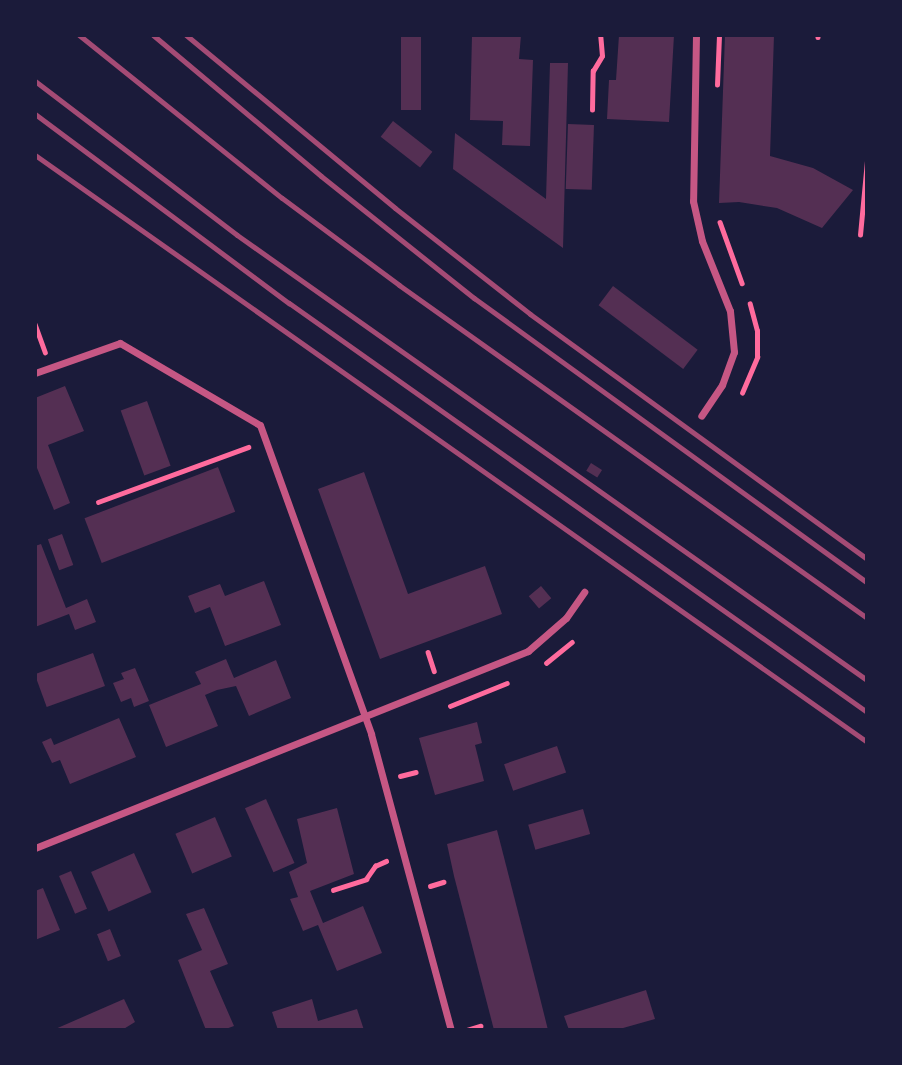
<!DOCTYPE html>
<html>
<head>
<meta charset="utf-8">
<style>
  body { margin:0 }
  #map { position:relative; width:902px; height:1065px; overflow:hidden; background:#1b1b3a; font-family:Manrope,sans-serif }
  div>[style] { position:absolute }
  [style*='--x'] { left:calc(var(--x)*1px); top:calc(var(--y)*1px); width:calc(var(--w)*1px); rotate:calc(var(--a)*1deg) }
  .building>* { inset:0; background:#542f53; transform-origin:0 0 }
  .path>* { height:4.5px; margin:-2.25px; padding:0 2.25px; transform-origin:2.25px; border-radius:2.25px; background:#ff6b9d }
  .minor>* { height:7px; margin:-3.5px; padding:0 3.5px; transform-origin:3.5px; border-radius:3.5px; background:#c65784 }
  .rail>* { height:5px; margin:-2.5px; padding:0 2.5px; transform-origin:2.5px; border-radius:2.5px; background:#a44b75 }
  span { translate:-50% -50%; white-space:nowrap; text-align:center; line-height:1.15; -webkit-text-stroke:6px #1b1b3a; paint-order:stroke }
  .frame { position:absolute; inset:0; border:37px solid #1b1b3a; pointer-events:none }
</style>
</head>
<body>
<div id="map">
  <div class="building">
    <div style="left:401px;top:35px;width:20px;height:75px"></div>
    <div style="clip-path:polygon(472px 35px,521px 35px,519px 59px,533px 60px,530px 146px,502px 145px,503px 121px,470px 120px)"></div>
    <div style="clip-path:polygon(619px 35px,674px 35px,669px 122px,607px 119px,609px 80px,616px 80px)"></div>
    <div style="clip-path:polygon(725px 35px,774px 35px,770px 156px,813px 168px,853px 190px,822px 228px,777px 208px,739px 202px,719px 203px)"></div>
    <div style="clip-path:polygon(550px 63px,568px 63px,563px 248px,453px 169px,455px 133px,546px 199px)"></div>
    <div style="left:393px;top:121px;width:50px;height:20px;rotate:38deg"></div>
    <div style="left:568px;top:124px;width:26px;height:65px;rotate:2deg"></div>
    <div style="left:613px;top:286px;width:106px;height:24px;rotate:37deg"></div>
    <div style="clip-path:polygon(65px 386px,84px 431px,48px 445px,70px 503px,54px 510px,35px 463px,35px 398px)"></div>
    <div style="left:147px;top:401px;width:69px;height:28px;rotate:70deg"></div>
    <div style="left:591px;top:463px;width:13px;height:9px;rotate:32deg"></div>
    <div style="left:218px;top:467px;width:48px;height:143px;rotate:69deg"></div>
    <div style="clip-path:polygon(364px 472px,408px 594px,485px 566px,502px 614px,380px 659px,318px 489px)"></div>
    <div style="left:62px;top:534px;width:33px;height:15px;rotate:70deg"></div>
    <div style="clip-path:polygon(41px 544px,66px 608px,87px 599px,96px 622px,75px 630px,69px 614px,35px 627px,35px 546px)"></div>
    <div style="clip-path:polygon(264px 581px,281px 625px,225px 646px,210px 607px,195px 613px,188px 596px,220px 584px,225px 596px)"></div>
    <div style="left:541px;top:586px;width:16px;height:16px;rotate:50deg"></div>
    <div style="left:93px;top:653px;width:35px;height:62px;rotate:70deg"></div>
    <div style="clip-path:polygon(226px 659px,234px 678px,276px 660px,291px 698px,249px 716px,236px 686px,217px 690px,205px 695px,218px 726px,166px 747px,149px 705px,201px 684px,195px 672px)"></div>
    <div style="clip-path:polygon(135px 668px,149px 701px,134px 707px,131px 698px,121px 702px,113px 683px,124px 679px,121px 673px)"></div>
    <div style="clip-path:polygon(119px 718px,136px 757px,70px 784px,60px 760px,52px 763px,42px 742px,51px 738px,54px 745px)"></div>
    <div style="clip-path:polygon(477px 722px,482px 743px,475px 745px,484px 781px,435px 795px,419px 738px)"></div>
    <div style="left:557px;top:746px;width:28px;height:56px;rotate:71deg"></div>
    <div style="left:266px;top:799px;width:70px;height:23px;rotate:66deg"></div>
    <div style="clip-path:polygon(337px 808px,354px 874px,310px 891px,323px 923px,363px 906px,382px 953px,337px 971px,318px 925px,303px 931px,290px 899px,298px 897px,289px 872px,307px 863px,297px 819px)"></div>
    <div style="left:583px;top:809px;width:26px;height:57px;rotate:74deg"></div>
    <div style="left:215px;top:817px;width:43px;height:43px;rotate:67deg"></div>
    <div style="clip-path:polygon(497px 830px,537px 986px,548px 1030px,494px 1030px,454px 876px,447px 844px)"></div>
    <div style="left:134px;top:853px;width:43px;height:47px;rotate:66deg"></div>
    <div style="left:71px;top:871px;width:41px;height:13px;rotate:67deg"></div>
    <div style="clip-path:polygon(43px 888px,60px 930px,35px 940px,35px 891px)"></div>
    <div style="clip-path:polygon(204px 908px,228px 964px,210px 971px,234px 1026px,223px 1030px,206px 1030px,178px 960px,202px 950px,186px 914px)"></div>
    <div style="left:110px;top:929px;width:29px;height:14px;rotate:68deg"></div>
    <div style="clip-path:polygon(646px 990px,655px 1019px,616px 1030px,569px 1030px,564px 1016px)"></div>
    <div style="clip-path:polygon(124px 999px,135px 1022px,122px 1030px,53px 1030px)"></div>
    <div style="clip-path:polygon(312px 999px,318px 1021px,357px 1009px,364px 1030px,278px 1030px,272px 1012px)"></div>
  </div>
  <div class="path">
    <div style="--x:818;--y:35;--w:2;--a:90"></div>
    <div style="--x:717;--y:85;--w:50;--a:-87.7"></div>
    <div style="--x:592;--y:110;--w:39;--a:-89"></div>
    <div style="--x:593;--y:71;--w:17;--a:-59"></div>
    <div style="--x:602;--y:56;--w:21;--a:-95"></div>
    <div style="--x:720;--y:222;--w:65;--a:70.2"></div>
    <div style="--x:860;--y:235;--w:74;--a:-84.6"></div>
    <div style="--x:35;--y:324;--w:30;--a:70"></div>
    <div style="--x:742;--y:393;--w:39;--a:-67"></div>
    <div style="--x:757;--y:357;--w:26;--a:-90"></div>
    <div style="--x:757;--y:331;--w:28;--a:-105"></div>
    <div style="--x:98;--y:502;--w:160;--a:-20.1"></div>
    <div style="--x:428;--y:652;--w:20;--a:72"></div>
    <div style="--x:546;--y:663;--w:33;--a:-39"></div>
    <div style="--x:450;--y:706;--w:61;--a:-22"></div>
    <div style="--x:400;--y:776;--w:16;--a:-14"></div>
    <div style="--x:430;--y:886;--w:14;--a:-17"></div>
    <div style="--x:333;--y:890;--w:35;--a:-18"></div>
    <div style="--x:366;--y:879;--w:16;--a:-55"></div>
    <div style="--x:375;--y:866;--w:12;--a:-24"></div>
    <div style="--x:467;--y:1030;--w:14;--a:-17"></div>
  </div>
  <div class="minor">
    <div style="--x:696;--y:35;--w:166;--a:91"></div>
    <div style="--x:693;--y:201;--w:41;--a:77.3"></div>
    <div style="--x:702;--y:241;--w:75;--a:68.2"></div>
    <div style="--x:730;--y:311;--w:41;--a:84.4"></div>
    <div style="--x:734;--y:352;--w:35;--a:110"></div>
    <div style="--x:722;--y:385;--w:37;--a:124"></div>
    <div style="--x:35;--y:373;--w:90;--a:-19.4"></div>
    <div style="--x:120;--y:343;--w:162;--a:30.4"></div>
    <div style="--x:260;--y:425;--w:328;--a:70.2"></div>
    <div style="--x:371;--y:734;--w:307;--a:74.9"></div>
    <div style="--x:35;--y:848;--w:531;--a:-21.78"></div>
    <div style="--x:528;--y:651;--w:50;--a:-41"></div>
    <div style="--x:566;--y:618;--w:32;--a:-55"></div>
  </div>
  <div class="rail">
    <div style="--x:79;--y:35;--w:260;--a:38.8"></div>
    <div style="--x:282;--y:198;--w:146;--a:36.6"></div>
    <div style="--x:399;--y:285;--w:574;--a:35.43"></div>
    <div style="--x:153;--y:35;--w:219;--a:40"></div>
    <div style="--x:321;--y:176;--w:196;--a:38.6"></div>
    <div style="--x:474;--y:298;--w:485;--a:35.9"></div>
    <div style="--x:186;--y:35;--w:271;--a:39.6"></div>
    <div style="--x:395;--y:208;--w:172;--a:38.1"></div>
    <div style="--x:530;--y:314;--w:417;--a:36"></div>
    <div style="--x:35;--y:81;--w:254;--a:37.3"></div>
    <div style="--x:237;--y:235;--w:771;--a:35.24"></div>
    <div style="--x:35;--y:114;--w:317;--a:36.7"></div>
    <div style="--x:289;--y:303;--w:708;--a:35.28"></div>
    <div style="--x:35;--y:155;--w:1018;--a:35.2"></div>
  </div>
  <div class="frame"></div>
</div>
</body>
</html>
